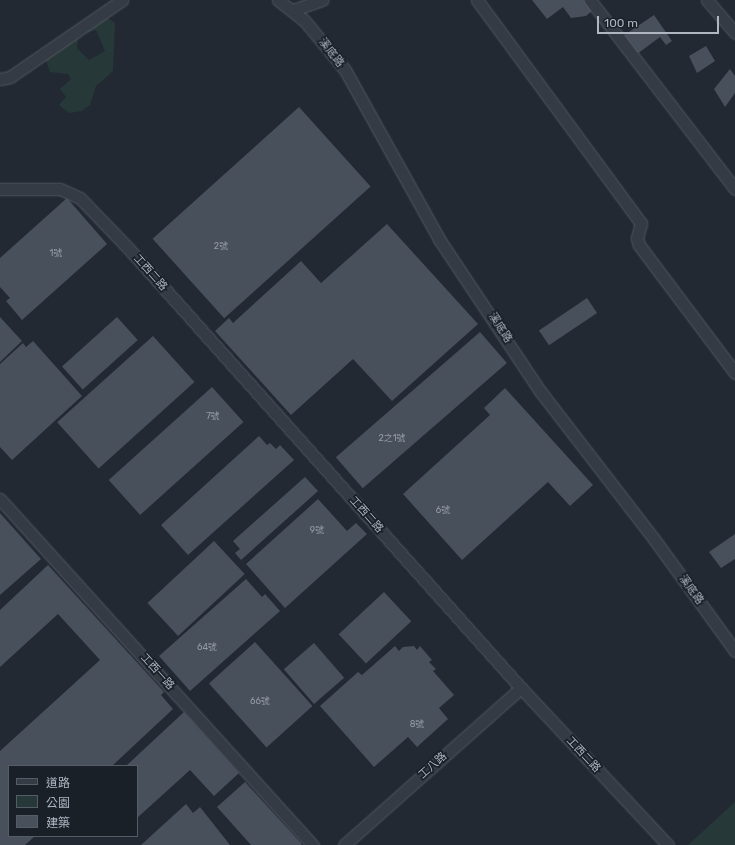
<!DOCTYPE html>
<html>
<head>
<meta charset="utf-8">
<style>
  body { margin:0 }
  #map { position:relative; width:735px; height:845px; overflow:hidden; background:#222933; font-family:Rubik,"Noto Sans TC",sans-serif }
  div>[style] { position:absolute }
  [style*='--x'] { left:calc(var(--x)*1px); top:calc(var(--y)*1px); width:calc(var(--w)*1px); rotate:calc(var(--a)*1deg) }
  .green>* { inset:0; background:#273838 }
  .building>* { inset:0; background:#48505c; transform-origin:0 0 }
  .roads { filter:drop-shadow(0 0 1px #525862) drop-shadow(0 0 1px #525862) }
  .minor>* { height:11px; margin:-5.5px; padding:0 5.5px; transform-origin:5.5px; border-radius:5.5px; background:#353b44 }
  span { translate:-50% -50%; white-space:nowrap; text-align:center; line-height:1.15; -webkit-text-stroke:3.5px #1a2028; paint-order:stroke }
  .number-label { font-size:9px; color:#959ca8 }
  .number-label span { -webkit-text-stroke-width:0 }
  .street-label { font-size:11px; color:#afb5c1 }
  .legend { position:absolute; left:8px; top:765px; width:130px; height:72px; box-sizing:border-box; background:#1a2028; border:1px solid #565c65; margin:0; padding:5px 7px; list-style:none; font-size:12px; color:#afb5c1 }
  .legend li { display:flex; align-items:center; gap:8px; height:20px }
  .legend b { width:20px; border:1px solid #565c65 }
  .scale { position:absolute; left:597px; top:16px; width:122px; height:18px; box-sizing:border-box; border:2px solid #afb5c1; border-top:0; padding-left:5px; font-size:12px; line-height:14px; white-space:nowrap; color:#afb5c1; -webkit-text-stroke:3px #1a2028; paint-order:stroke }
</style>
</head>
<body>
<div id="map">
  <div class="green">
    <div style="clip-path:polygon(102px 14px,115px 23px,113px 71px,96px 86px,90px 105px,82px 111px,69px 113px,59px 105px,66px 97px,60px 89px,71px 79px,68px 74px,50px 72px,44px 55px,73px 34px,78px 39px,77px 48px,89px 60px,105px 51px,96px 30px,85px 33px,79px 29px)"></div>
    <div style="clip-path:polygon(735px 802px,735px 845px,688px 845px)"></div>
  </div>
  <div class="building">
    <div style="clip-path:polygon(532px 0,584px 0,592px 11px,586px 16px,571px 18px,563px 7px,547px 19px)"></div>
    <div style="clip-path:polygon(654px 15px,672px 41px,666px 45px,660px 37px,633px 57px,620px 38px)"></div>
    <div style="clip-path:polygon(706px 46px,715px 61px,697px 73px,689px 56px)"></div>
    <div style="clip-path:polygon(730px 69px,735px 76px,735px 93px,725px 107px,714px 89px)"></div>
    <div style="left:299px;top:107px;width:107px;height:197px;rotate:48deg"></div>
    <div style="clip-path:polygon(67px 198px,107px 244px,22px 320px,6px 301px,10px 298px,0 287px,0 258px)"></div>
    <div style="clip-path:polygon(387px 224px,478px 324px,392px 401px,353px 359px,291px 415px,215px 331px,229px 318px,233px 323px,301px 261px,321px 283px)"></div>
    <div style="left:587px;top:298px;width:18px;height:58px;rotate:56deg"></div>
    <div style="clip-path:polygon(0 317px,22px 341px,0 362px)"></div>
    <div style="left:117px;top:317px;width:31px;height:74px;rotate:48deg"></div>
    <div style="left:480px;top:332px;width:41px;height:191px;rotate:49deg"></div>
    <div style="left:153px;top:336px;width:62px;height:129px;rotate:48deg"></div>
    <div style="clip-path:polygon(33px 341px,82px 396px,12px 460px,0 447px,0 364px,23px 343px,26px 347px)"></div>
    <div style="left:212px;top:387px;width:47px;height:139px;rotate:48deg"></div>
    <div style="clip-path:polygon(505px 388px,593px 485px,570px 506px,548px 482px,462px 560px,403px 494px,490px 415px,484px 408px)"></div>
    <div style="clip-path:polygon(259px 436px,267px 445px,270px 443px,276px 449px,280px 445px,294px 460px,188px 555px,161px 525px)"></div>
    <div style="clip-path:polygon(305px 477px,318px 491px,241px 560px,235px 553px,240px 549px,233px 541px)"></div>
    <div style="clip-path:polygon(318px 499px,347px 531px,356px 523px,367px 534px,285px 608px,246px 564px)"></div>
    <div style="clip-path:polygon(0 513px,41px 559px,0 595px)"></div>
    <div style="clip-path:polygon(735px 534px,735px 559px,721px 568px,709px 552px)"></div>
    <div style="left:214px;top:541px;width:45px;height:91px;rotate:47deg"></div>
    <div style="clip-path:polygon(48px 565px,164px 692px,161px 695px,173px 709px,112px 766px,9px 766px,9px 836px,35px 836px,25px 845px,0 845px,0 751px,100px 660px,58px 614px,0 667px,0 610px)"></div>
    <div style="clip-path:polygon(246px 579px,262px 597px,265px 594px,280px 611px,190px 691px,159px 656px)"></div>
    <div style="left:384px;top:592px;width:40px;height:62px;rotate:47deg"></div>
    <div style="left:255px;top:642px;width:86px;height:62px;rotate:48deg"></div>
    <div style="left:314px;top:643px;width:46px;height:40px;rotate:49deg"></div>
    <div style="clip-path:polygon(395px 646px,399px 651px,403px 647px,414px 646px,417px 650px,420px 646px,432px 660px,429px 662px,436px 669px,433px 671px,454px 695px,439px 708px,448px 719px,417px 747px,408px 737px,374px 767px,320px 706px,358px 672px,362px 675px)"></div>
    <div style="clip-path:polygon(184px 712px,239px 773px,214px 796px,190px 770px,137px 818px,137px 766px,126px 766px)"></div>
    <div style="clip-path:polygon(245px 782px,302px 844px,301px 845px,251px 845px,217px 807px)"></div>
    <div style="clip-path:polygon(186px 804px,193px 813px,200px 807px,230px 845px,141px 845px)"></div>
  </div>
  <div class="roads">
    <div class="minor">
      <div style="--x:278;--y:0;--w:33;--a:38"></div>
      <div style="--x:304;--y:20;--w:65;--a:50.6"></div>
      <div style="--x:345;--y:70;--w:193;--a:60.9"></div>
      <div style="--x:439;--y:239;--w:182;--a:56.4"></div>
      <div style="--x:540;--y:391;--w:187;--a:52.4"></div>
      <div style="--x:654;--y:539;--w:138;--a:54.1"></div>
      <div style="--x:477;--y:0;--w:277;--a:53.7"></div>
      <div style="--x:641;--y:223;--w:16;--a:105"></div>
      <div style="--x:637;--y:238;--w:7;--a:74"></div>
      <div style="--x:639;--y:245;--w:160;--a:53.1"></div>
      <div style="--x:590;--y:0;--w:238;--a:52.5"></div>
      <div style="--x:707;--y:0;--w:43;--a:49.7"></div>
      <div style="--x:293;--y:10;--w:31;--a:-19"></div>
      <div style="--x:0;--y:79;--w:10;--a:-11"></div>
      <div style="--x:10;--y:77;--w:136;--a:-34.5"></div>
      <div style="--x:0;--y:189;--w:60;--a:0"></div>
      <div style="--x:60;--y:189;--w:22;--a:24"></div>
      <div style="--x:80;--y:198;--w:71;--a:46.1"></div>
      <div style="--x:129;--y:249;--w:589;--a:48.24"></div>
      <div style="--x:521;--y:688;--w:215;--a:46.9"></div>
      <div style="--x:0;--y:499;--w:467;--a:47.9"></div>
      <div style="--x:344;--y:845;--w:237;--a:-41.6"></div>
    </div>
  </div>
  <div class="number-label">
    <span style="left:221px;top:246px">2號</span>
    <span style="left:56px;top:253px">1號</span>
    <span style="left:213px;top:416px">7號</span>
    <span style="left:392px;top:438px">2之1號</span>
    <span style="left:443px;top:510px">6號</span>
    <span style="left:317px;top:530px">9號</span>
    <span style="left:207px;top:647px">64號</span>
    <span style="left:260px;top:701px">66號</span>
    <span style="left:417px;top:724px">8號</span>
  </div>
  <div class="street-label">
    <span style="left:331px;top:53px;rotate:52deg">溪底路</span>
    <span style="left:150px;top:273px;rotate:48deg">工西二路</span>
    <span style="left:500px;top:328px;rotate:57deg">溪底路</span>
    <span style="left:366px;top:515px;rotate:48deg">工西二路</span>
    <span style="left:691px;top:590px;rotate:54deg">溪底路</span>
    <span style="left:157px;top:672px;rotate:48deg">工西一路</span>
    <span style="left:583px;top:755px;rotate:47deg">工西二路</span>
    <span style="left:433px;top:766px;rotate:-42deg">工八路</span>
  </div>
  <ul class="legend">
  <li><b style="height:5px;background:#353b44"></b>道路</li>
  <li><b style="height:11px;background:#273838"></b>公園</li>
  <li><b style="height:11px;background:#48505c"></b>建築</li>
  </ul>
  <div class="scale">100 m</div>
</div>
</body>
</html>
